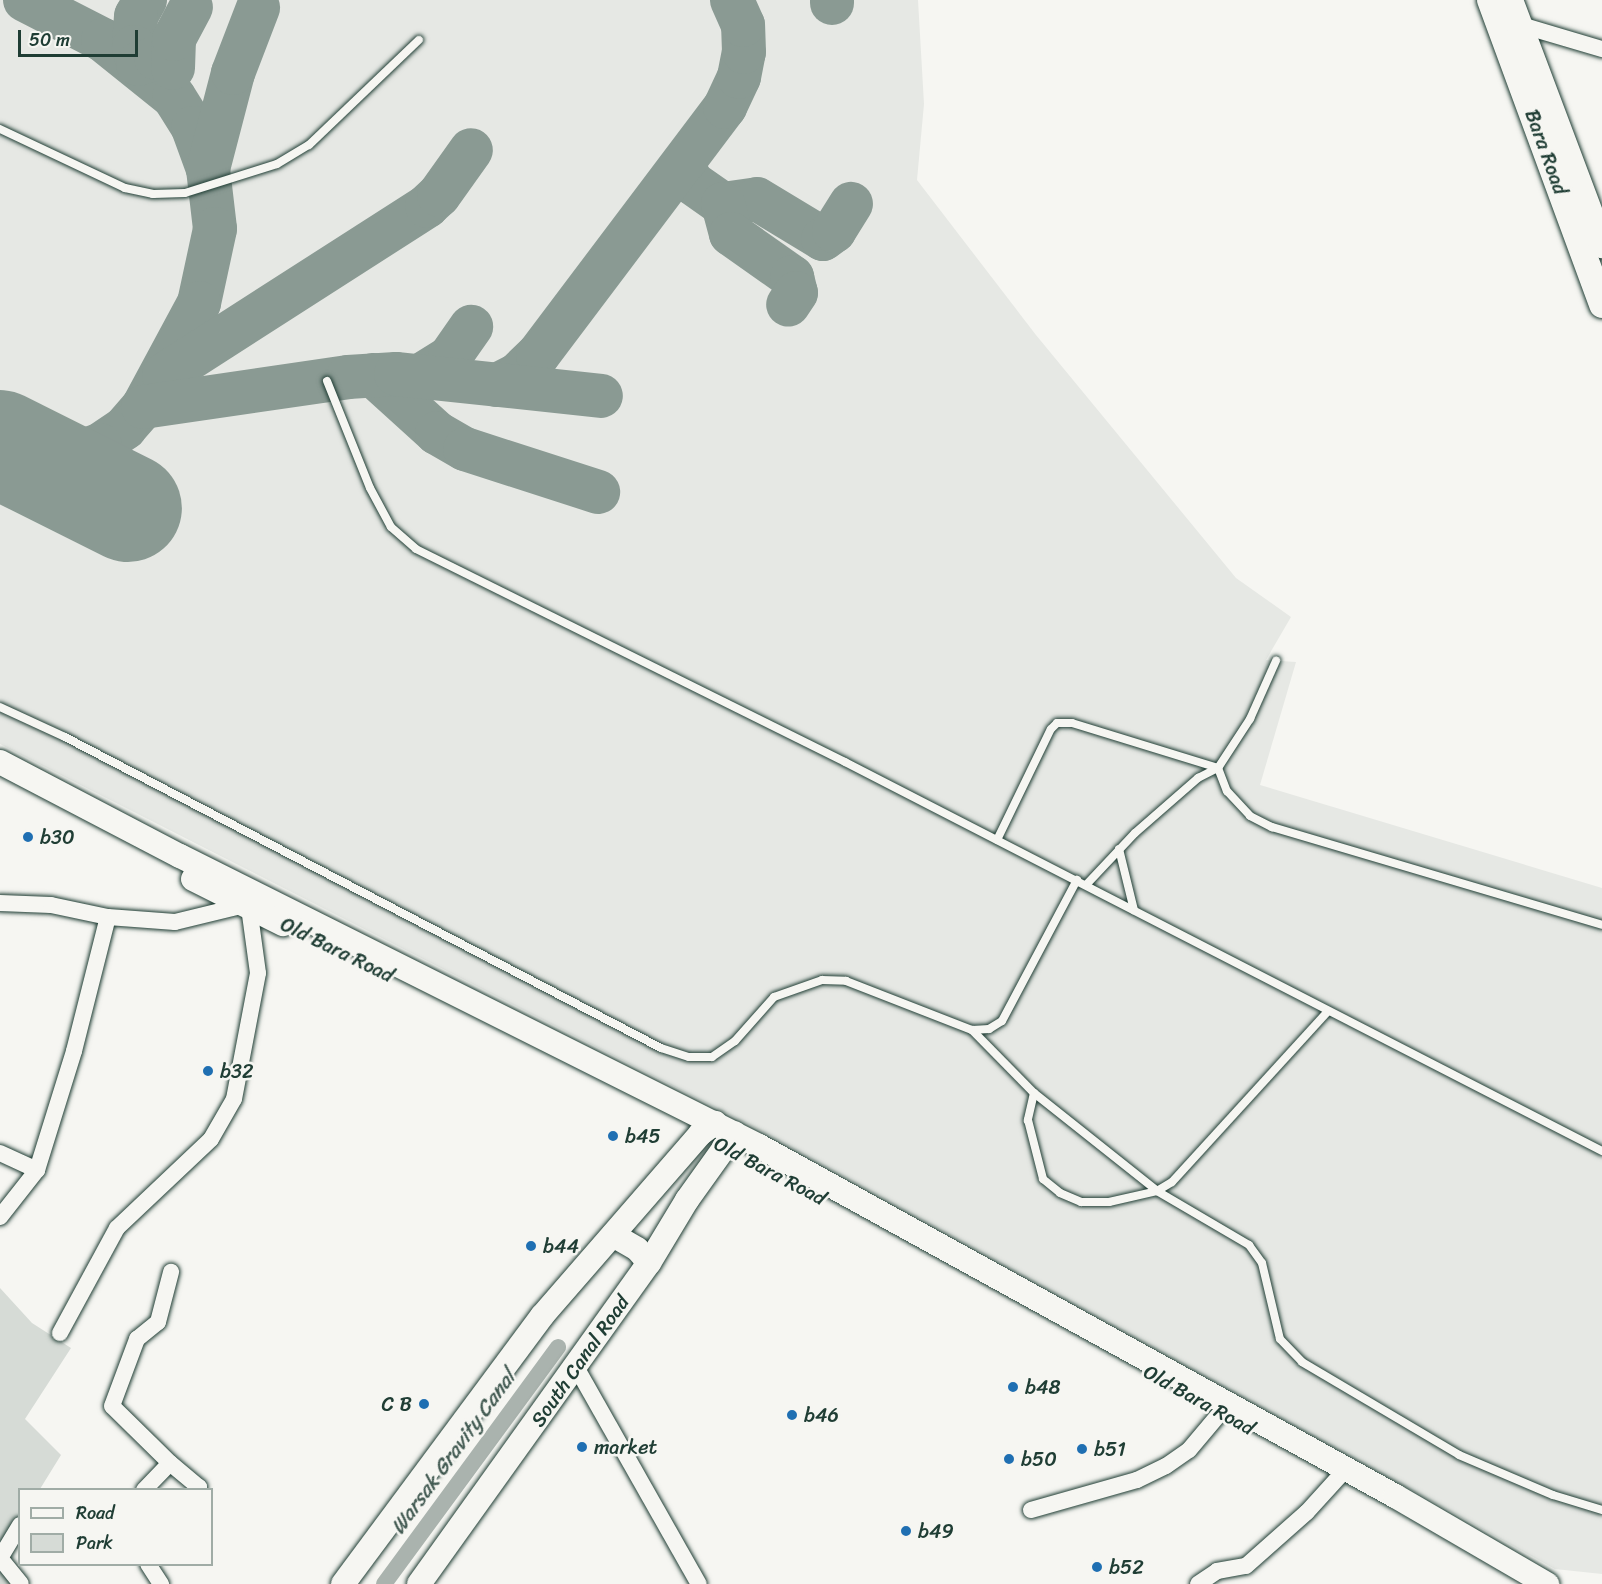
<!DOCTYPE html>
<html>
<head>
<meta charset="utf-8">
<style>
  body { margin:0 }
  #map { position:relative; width:1602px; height:1584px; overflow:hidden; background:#f6f6f2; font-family:Sriracha,sans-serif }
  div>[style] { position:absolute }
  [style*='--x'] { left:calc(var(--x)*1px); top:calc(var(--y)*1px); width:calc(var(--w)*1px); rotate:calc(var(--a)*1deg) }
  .built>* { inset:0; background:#e6e8e4 }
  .green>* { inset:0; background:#d6dbd6 }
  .canal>* { height:16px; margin:-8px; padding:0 8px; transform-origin:8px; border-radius:8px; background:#aab3ae }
  .taxiway>* { height:44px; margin:-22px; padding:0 22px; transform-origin:22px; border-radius:22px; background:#8a9a93 }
  .runway>* { height:108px; margin:-54px; padding:0 54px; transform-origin:54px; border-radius:54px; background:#8a9a93 }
  .roads { filter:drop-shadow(0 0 2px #1f3d34) drop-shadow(0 0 2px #1f3d34) }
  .lane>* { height:8px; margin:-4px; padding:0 4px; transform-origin:4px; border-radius:4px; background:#f6f6f2 }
  .street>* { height:16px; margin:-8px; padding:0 8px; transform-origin:8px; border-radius:8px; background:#f6f6f2 }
  .secondary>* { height:24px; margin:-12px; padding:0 12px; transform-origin:12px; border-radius:12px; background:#f6f6f2 }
  .primary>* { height:26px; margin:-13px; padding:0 13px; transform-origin:13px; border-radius:13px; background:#f6f6f2 }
  .dots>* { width:16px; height:16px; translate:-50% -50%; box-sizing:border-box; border:3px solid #f6f6f2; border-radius:50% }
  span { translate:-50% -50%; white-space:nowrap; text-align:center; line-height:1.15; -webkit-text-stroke:5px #f6f6f2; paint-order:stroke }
  .street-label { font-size:20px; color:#1f3d34 }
  .poi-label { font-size:20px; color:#1f3d34 }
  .left { translate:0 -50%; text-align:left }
  .right { translate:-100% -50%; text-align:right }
  .water-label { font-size:21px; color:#425a52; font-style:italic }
  .legend { position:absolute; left:18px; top:1488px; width:195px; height:78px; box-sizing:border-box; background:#f6f6f2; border:2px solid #a0aca6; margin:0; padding:8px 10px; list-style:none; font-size:18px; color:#1f3d34 }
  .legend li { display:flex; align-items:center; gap:12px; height:30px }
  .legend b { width:30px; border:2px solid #a0aca6 }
  .scale { position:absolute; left:18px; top:30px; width:120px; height:27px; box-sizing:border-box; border:3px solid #1f3d34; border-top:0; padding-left:8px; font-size:18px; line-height:21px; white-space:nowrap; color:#1f3d34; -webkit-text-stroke:4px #f6f6f2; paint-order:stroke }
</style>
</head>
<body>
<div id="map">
  <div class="built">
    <div style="clip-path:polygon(0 0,918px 0,924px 104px,917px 180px,1036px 335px,1236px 578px,1291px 617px,1266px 660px,1296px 662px,1260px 785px,1602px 888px,1602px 1574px,1555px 1569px,758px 1129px,0 744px)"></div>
  </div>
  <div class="green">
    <div style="clip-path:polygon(0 1288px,32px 1323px,71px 1348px,25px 1419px,61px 1455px,40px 1489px,20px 1490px,19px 1524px,0 1557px,21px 1584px,0 1584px)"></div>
  </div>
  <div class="canal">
    <div style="--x:384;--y:1584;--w:294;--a:-53.7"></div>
  </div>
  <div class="taxiway">
    <div style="--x:25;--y:0;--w:88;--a:27.1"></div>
    <div style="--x:103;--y:40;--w:91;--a:38.8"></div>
    <div style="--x:174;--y:97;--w:36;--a:58"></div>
    <div style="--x:193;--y:128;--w:44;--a:69.9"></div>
    <div style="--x:208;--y:169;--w:60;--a:83.3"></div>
    <div style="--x:215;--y:229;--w:76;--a:102.2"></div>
    <div style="--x:199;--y:303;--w:118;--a:118.3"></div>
    <div style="--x:143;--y:407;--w:28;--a:131"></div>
    <div style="--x:125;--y:428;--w:30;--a:146"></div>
    <div style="--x:100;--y:445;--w:36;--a:162"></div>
    <div style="--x:66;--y:456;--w:35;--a:173"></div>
    <div style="--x:145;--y:0;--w:18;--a:119"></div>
    <div style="--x:136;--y:16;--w:31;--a:94"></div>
    <div style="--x:134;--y:47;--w:17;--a:77"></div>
    <div style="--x:138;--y:64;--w:19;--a:-18"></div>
    <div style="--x:156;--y:58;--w:26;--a:-47"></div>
    <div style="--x:832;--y:3;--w:3;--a:-90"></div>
    <div style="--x:173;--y:68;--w:29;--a:-88"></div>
    <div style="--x:174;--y:39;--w:36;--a:-62"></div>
    <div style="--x:683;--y:164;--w:20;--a:66"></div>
    <div style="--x:691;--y:182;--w:39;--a:35"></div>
    <div style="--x:723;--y:204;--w:34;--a:-8"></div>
    <div style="--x:757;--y:199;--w:77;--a:31.2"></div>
    <div style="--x:823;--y:239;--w:14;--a:-36"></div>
    <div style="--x:834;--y:231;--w:32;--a:-58"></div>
    <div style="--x:208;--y:169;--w:99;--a:-75.4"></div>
    <div style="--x:233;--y:73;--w:70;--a:-69"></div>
    <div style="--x:723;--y:204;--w:31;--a:75"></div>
    <div style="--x:731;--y:234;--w:75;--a:35.2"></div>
    <div style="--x:792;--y:277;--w:16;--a:76"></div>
    <div style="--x:796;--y:293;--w:14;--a:124"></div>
    <div style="--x:164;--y:375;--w:313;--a:-32.7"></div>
    <div style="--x:427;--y:206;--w:16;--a:-43"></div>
    <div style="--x:439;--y:195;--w:55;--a:-54.6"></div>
    <div style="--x:373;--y:375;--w:86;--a:42.2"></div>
    <div style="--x:437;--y:433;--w:32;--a:30"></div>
    <div style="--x:465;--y:449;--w:140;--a:17.9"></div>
    <div style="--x:420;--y:376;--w:36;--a:-32"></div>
    <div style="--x:450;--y:357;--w:37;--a:-55"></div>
    <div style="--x:497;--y:385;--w:22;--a:-27"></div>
    <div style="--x:517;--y:375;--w:29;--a:-44"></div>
    <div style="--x:538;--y:355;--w:311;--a:-53"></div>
    <div style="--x:725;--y:107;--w:33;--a:-65"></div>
    <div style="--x:739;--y:77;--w:25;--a:-79"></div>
    <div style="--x:744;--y:52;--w:27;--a:-92"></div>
    <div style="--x:743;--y:25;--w:27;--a:-114"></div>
    <div style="--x:143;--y:407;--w:207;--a:-8.3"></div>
    <div style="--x:348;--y:377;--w:48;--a:-3.6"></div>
    <div style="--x:396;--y:374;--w:206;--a:6.1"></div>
  </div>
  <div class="runway">
    <div style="--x:0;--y:444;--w:143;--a:26.6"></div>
  </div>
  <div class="roads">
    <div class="lane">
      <div style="--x:0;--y:129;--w:138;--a:25.3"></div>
      <div style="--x:125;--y:188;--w:29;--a:12"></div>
      <div style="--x:153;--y:194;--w:32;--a:-2"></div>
      <div style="--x:185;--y:193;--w:96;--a:-17.5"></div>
      <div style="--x:277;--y:164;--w:37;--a:-31"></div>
      <div style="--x:309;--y:145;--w:152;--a:-43.7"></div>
      <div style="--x:327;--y:381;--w:115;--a:68.1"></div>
      <div style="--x:370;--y:488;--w:44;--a:61.7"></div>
      <div style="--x:391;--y:527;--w:33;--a:41"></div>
      <div style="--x:416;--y:549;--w:479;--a:26.4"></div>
      <div style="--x:845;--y:762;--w:851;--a:27.2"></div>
      <div style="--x:0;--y:707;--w:72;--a:24.8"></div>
      <div style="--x:65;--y:737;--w:672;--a:27.56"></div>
      <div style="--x:661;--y:1048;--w:29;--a:18"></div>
      <div style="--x:689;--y:1057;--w:23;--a:0"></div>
      <div style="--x:712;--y:1057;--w:28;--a:-35"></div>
      <div style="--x:735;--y:1041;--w:59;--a:-48.4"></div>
      <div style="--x:774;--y:997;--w:51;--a:-19.5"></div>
      <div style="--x:822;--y:980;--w:24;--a:2"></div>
      <div style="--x:846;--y:981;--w:135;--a:21.3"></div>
      <div style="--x:972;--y:1030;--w:17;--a:-3"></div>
      <div style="--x:989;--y:1029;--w:15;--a:-32"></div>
      <div style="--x:1002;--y:1021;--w:160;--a:-62"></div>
      <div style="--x:997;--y:840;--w:123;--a:-64.1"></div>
      <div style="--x:1051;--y:729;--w:8;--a:-45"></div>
      <div style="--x:1057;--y:723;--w:15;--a:0"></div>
      <div style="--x:1072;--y:723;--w:153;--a:17.1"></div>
      <div style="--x:1218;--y:768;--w:25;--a:69"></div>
      <div style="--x:1227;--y:791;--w:34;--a:47"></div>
      <div style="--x:1250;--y:816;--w:25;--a:27"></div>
      <div style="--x:1272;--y:827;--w:344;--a:16.5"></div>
      <div style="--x:1119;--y:849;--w:63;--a:76.2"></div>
      <div style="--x:1086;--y:885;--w:71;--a:-46.7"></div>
      <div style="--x:1135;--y:833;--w:84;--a:-41.1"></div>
      <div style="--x:1198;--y:778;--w:22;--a:-27"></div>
      <div style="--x:1218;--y:768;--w:59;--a:-56.9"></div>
      <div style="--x:1250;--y:719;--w:64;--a:-65.9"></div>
      <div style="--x:972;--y:1030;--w:88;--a:45.5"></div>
      <div style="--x:1034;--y:1093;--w:157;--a:38.5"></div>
      <div style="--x:1157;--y:1191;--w:107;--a:30.4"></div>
      <div style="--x:1249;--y:1245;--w:22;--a:54"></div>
      <div style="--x:1262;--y:1263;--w:78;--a:76.7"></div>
      <div style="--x:1280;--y:1339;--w:32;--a:46"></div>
      <div style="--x:1302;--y:1362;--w:182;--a:30.6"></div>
      <div style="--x:1459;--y:1455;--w:102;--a:23.1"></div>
      <div style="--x:1553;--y:1495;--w:51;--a:17"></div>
      <div style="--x:1034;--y:1093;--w:28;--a:103"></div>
      <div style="--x:1028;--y:1120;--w:61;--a:75.7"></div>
      <div style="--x:1043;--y:1179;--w:22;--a:39"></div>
      <div style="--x:1060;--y:1193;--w:23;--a:23"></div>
      <div style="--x:1081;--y:1202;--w:28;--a:0"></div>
      <div style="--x:1109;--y:1202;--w:49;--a:-12.9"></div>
      <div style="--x:1157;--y:1191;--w:17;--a:-31"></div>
      <div style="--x:1172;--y:1182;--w:230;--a:-47.6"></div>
    </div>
    <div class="street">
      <div style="--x:1514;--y:23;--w:92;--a:16.5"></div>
      <div style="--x:0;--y:903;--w:51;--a:2.2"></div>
      <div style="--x:51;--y:905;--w:58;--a:11.9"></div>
      <div style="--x:0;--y:1153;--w:41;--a:24.7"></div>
      <div style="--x:0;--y:1217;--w:60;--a:-51.8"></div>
      <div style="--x:37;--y:1170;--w:125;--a:-72.7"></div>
      <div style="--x:74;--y:1051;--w:138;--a:-75.8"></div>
      <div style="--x:108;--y:917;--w:67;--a:4.3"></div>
      <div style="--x:175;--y:922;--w:72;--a:-13.7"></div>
      <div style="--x:60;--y:1333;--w:119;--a:-61.5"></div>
      <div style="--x:117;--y:1228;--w:129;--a:-43.4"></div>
      <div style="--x:211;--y:1139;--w:46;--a:-60.1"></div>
      <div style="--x:234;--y:1099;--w:128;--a:-79.2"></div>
      <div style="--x:258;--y:973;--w:67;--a:-97.8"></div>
      <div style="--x:576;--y:1367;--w:249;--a:60.5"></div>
      <div style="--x:170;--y:1463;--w:38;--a:40"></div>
      <div style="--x:199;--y:1487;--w:4;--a:135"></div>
      <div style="--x:144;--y:1490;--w:37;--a:-46"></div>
      <div style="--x:170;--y:1463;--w:81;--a:-135.5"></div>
      <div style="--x:112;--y:1406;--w:72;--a:-69.5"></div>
      <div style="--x:137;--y:1339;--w:27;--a:-39"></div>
      <div style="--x:158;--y:1322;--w:52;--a:-75.4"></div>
      <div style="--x:1031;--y:1510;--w:110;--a:-15.8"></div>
      <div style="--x:1137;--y:1480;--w:32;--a:-26"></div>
      <div style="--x:1166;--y:1466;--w:28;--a:-35"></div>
      <div style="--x:1189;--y:1450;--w:50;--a:-49.9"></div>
      <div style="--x:20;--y:1525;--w:39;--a:121"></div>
      <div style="--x:0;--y:1558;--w:33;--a:51"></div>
      <div style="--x:148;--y:1564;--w:24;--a:57"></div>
      <div style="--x:1198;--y:1584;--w:23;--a:-34"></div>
      <div style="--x:1217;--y:1571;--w:29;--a:-10"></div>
      <div style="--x:1246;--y:1566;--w:81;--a:-41.5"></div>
      <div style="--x:1307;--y:1512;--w:58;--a:-47.8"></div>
    </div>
    <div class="secondary">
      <div style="--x:0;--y:762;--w:203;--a:27.6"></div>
      <div style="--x:180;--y:856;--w:648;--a:26.6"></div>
      <div style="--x:759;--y:1146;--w:726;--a:28.82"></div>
      <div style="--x:1395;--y:1496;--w:176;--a:30.1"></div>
      <div style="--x:193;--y:879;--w:101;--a:26.6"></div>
      <div style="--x:613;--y:1235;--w:28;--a:30"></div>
      <div style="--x:637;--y:1249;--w:18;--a:49"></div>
      <div style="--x:343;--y:1584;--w:334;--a:-53.4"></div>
      <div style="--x:542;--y:1316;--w:241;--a:-49"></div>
      <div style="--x:700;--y:1134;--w:19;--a:-36"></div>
      <div style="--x:419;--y:1584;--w:395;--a:-54.4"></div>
      <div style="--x:649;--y:1263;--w:74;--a:-58.9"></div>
      <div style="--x:687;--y:1200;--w:82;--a:-54.4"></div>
    </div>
    <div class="primary">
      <div style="--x:1490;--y:0;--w:325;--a:69.8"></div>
      <div style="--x:1510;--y:0;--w:262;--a:69.4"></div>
    </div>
  </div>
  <div class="dots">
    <div style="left:28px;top:837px;background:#1f6fb2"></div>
    <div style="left:208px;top:1071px;background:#1f6fb2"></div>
    <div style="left:613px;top:1136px;background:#1f6fb2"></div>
    <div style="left:531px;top:1246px;background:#1f6fb2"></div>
    <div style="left:1013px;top:1387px;background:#1f6fb2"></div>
    <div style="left:424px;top:1404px;background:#1f6fb2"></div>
    <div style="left:792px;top:1415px;background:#1f6fb2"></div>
    <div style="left:582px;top:1447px;background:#1f6fb2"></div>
    <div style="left:1082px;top:1449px;background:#1f6fb2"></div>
    <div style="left:1009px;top:1459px;background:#1f6fb2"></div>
    <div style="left:906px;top:1531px;background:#1f6fb2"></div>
    <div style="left:1097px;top:1567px;background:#1f6fb2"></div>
  </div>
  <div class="street-label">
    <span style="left:1546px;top:152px;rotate:70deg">Bara Road</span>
    <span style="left:337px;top:950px;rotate:26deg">Old Bara Road</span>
    <span style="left:770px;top:1171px;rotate:28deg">Old Bara Road</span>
    <span style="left:580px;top:1361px;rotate:-55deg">South Canal Road</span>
    <span style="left:1199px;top:1400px;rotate:29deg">Old Bara Road</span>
  </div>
  <div class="poi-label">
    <span class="left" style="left:40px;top:837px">b30</span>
    <span class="left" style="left:220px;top:1071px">b32</span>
    <span class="left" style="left:625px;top:1136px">b45</span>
    <span class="left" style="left:543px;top:1246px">b44</span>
    <span class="left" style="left:1025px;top:1387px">b48</span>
    <span class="right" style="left:412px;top:1404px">C B</span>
    <span class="left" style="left:804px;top:1415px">b46</span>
    <span class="left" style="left:594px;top:1447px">market</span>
    <span class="left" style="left:1094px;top:1449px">b51</span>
    <span class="left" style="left:1021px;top:1459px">b50</span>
    <span class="left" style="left:918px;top:1531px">b49</span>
    <span class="left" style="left:1109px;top:1567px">b52</span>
  </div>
  <div class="water-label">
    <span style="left:453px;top:1452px;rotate:-54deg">Warsak Gravity Canal</span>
  </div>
  <ul class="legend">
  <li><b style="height:8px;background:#f6f6f2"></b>Road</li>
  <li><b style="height:16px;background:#d6dbd6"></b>Park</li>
  </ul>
  <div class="scale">50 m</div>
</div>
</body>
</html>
